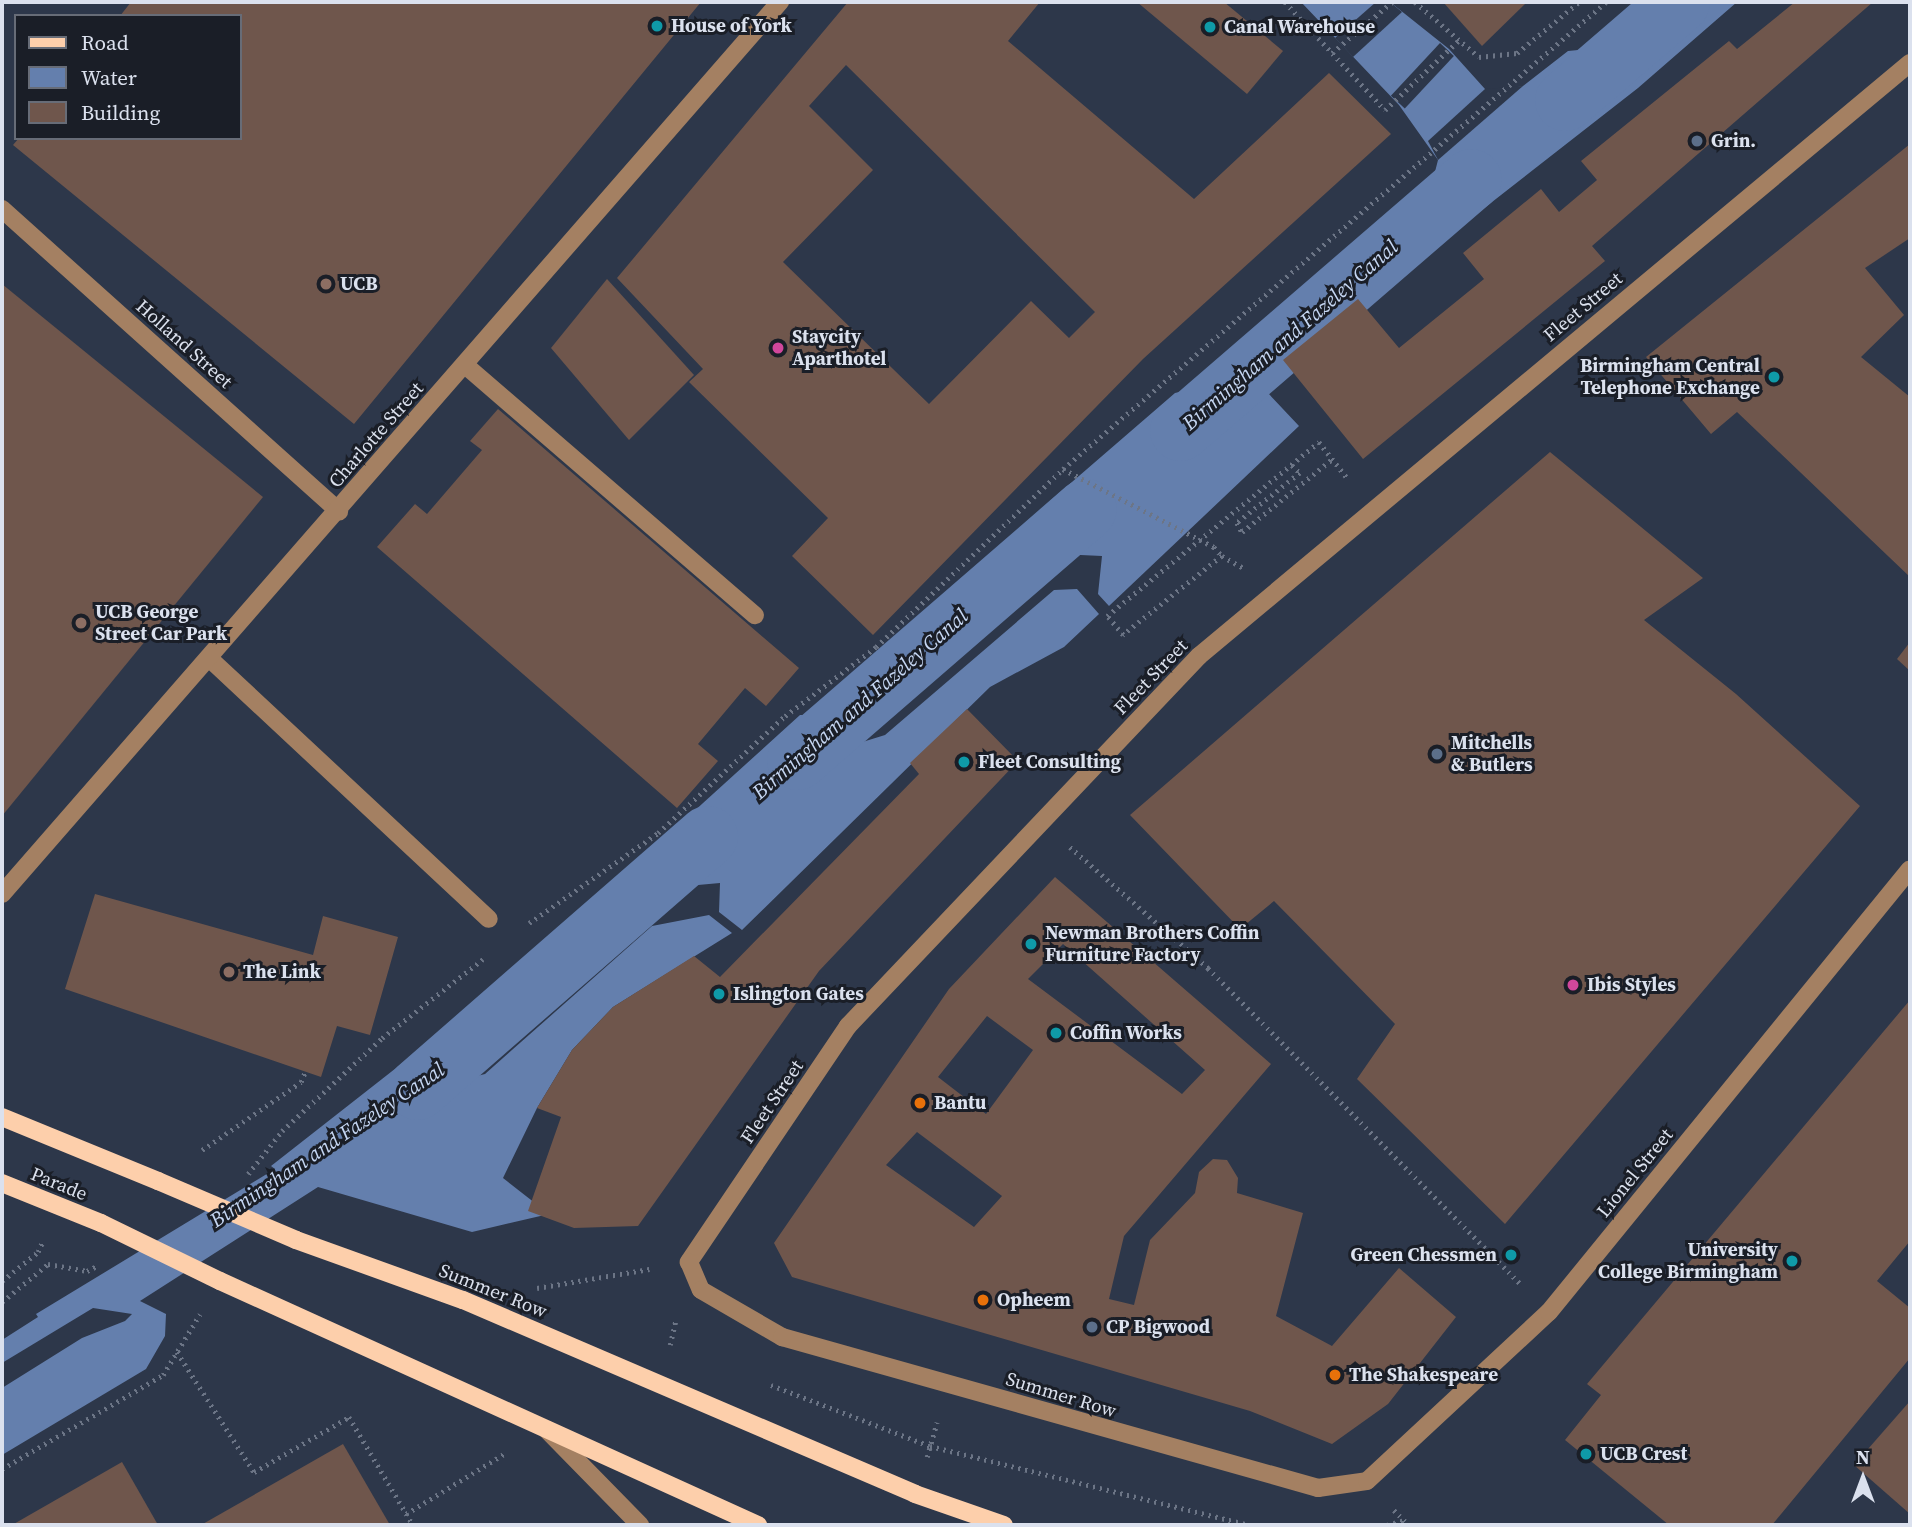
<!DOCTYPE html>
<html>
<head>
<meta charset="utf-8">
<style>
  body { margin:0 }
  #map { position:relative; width:1912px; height:1527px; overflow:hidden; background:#2d374a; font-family:"Source Serif 4",serif }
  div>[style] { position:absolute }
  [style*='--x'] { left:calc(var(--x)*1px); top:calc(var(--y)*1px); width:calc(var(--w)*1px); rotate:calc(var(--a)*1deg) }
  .water>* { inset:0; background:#647fad }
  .pier>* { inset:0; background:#2d374a; transform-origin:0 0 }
  .canal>* { height:61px; margin:-30.5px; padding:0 30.5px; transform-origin:30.5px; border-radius:30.5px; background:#647fad }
  .building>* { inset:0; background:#6f564c }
  .path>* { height:4.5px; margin-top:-2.25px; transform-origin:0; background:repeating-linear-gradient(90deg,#6c7586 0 2px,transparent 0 7px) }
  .minor>* { height:18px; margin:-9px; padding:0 9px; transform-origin:9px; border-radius:9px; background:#a48062 }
  .major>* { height:18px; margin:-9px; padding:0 9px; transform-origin:9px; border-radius:9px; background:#fdcfab }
  .path-bridge>* { height:4.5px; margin-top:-2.25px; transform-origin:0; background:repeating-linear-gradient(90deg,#6c7586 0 2px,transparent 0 7px) }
  .major-bridge>* { height:18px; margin:-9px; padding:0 9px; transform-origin:9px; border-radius:9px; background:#fdcfab }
  .dots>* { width:19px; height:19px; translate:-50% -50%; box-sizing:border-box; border:4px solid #1a1e27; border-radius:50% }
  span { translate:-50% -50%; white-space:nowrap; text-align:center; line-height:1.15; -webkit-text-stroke:6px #1a1e27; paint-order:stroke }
  .poi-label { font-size:19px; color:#dbe1ee; font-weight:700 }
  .left { translate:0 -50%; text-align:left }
  .right { translate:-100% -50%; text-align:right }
  .street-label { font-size:19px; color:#dbe1ee }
  .water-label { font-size:21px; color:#c5d6f2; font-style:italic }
  .frame { position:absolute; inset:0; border:4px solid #dbe1ee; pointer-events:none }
  .legend { position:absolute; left:14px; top:14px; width:228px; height:126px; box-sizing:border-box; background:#1a1e27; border:2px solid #676c77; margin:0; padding:9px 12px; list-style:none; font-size:21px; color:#dbe1ee }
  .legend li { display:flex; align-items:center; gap:14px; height:35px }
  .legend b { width:35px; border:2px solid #676c77 }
  .north { position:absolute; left:1828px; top:1443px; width:70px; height:70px; -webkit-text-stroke:5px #1a1e27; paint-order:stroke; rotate:0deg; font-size:19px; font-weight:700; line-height:28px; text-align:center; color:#dbe1ee }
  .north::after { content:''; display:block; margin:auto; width:24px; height:32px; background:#dbe1ee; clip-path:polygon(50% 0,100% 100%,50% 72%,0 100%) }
</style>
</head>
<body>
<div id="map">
  <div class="water">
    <div style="clip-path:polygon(1301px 2px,1390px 2px,1449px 49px,1485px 89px,1507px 89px,1523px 86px,1568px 51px,1629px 45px,1623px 64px,1632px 67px,1710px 2px,1737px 2px,1638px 88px,1469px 220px,1446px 219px,1407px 234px,1427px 203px,1438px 160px,1399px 105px)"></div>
    <div style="clip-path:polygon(1244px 377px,1227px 409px,1228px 423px,1268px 393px,1299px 426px,1109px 606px,1098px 594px,1102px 556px,1059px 554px,1023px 562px,1050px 522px,1050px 501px,1175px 393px)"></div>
    <div style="clip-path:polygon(1077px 589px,1099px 614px,1064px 647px,990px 687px,742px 930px,719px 912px,720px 883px,643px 890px,667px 855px,670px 833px,800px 715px,829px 715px,860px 705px,856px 744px,885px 735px,1054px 590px)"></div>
    <div style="clip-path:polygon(709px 915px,732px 933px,613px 1007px,572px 1050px,537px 1108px,503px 1178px,549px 1214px,472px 1232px,318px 1187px,140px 1301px,166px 1314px,165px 1336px,146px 1369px,2px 1455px,2px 1388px,82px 1338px,125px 1321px,132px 1314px,93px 1308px,2px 1363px,2px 1340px,38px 1317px,36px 1314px,275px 1169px,271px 1166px,405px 1061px,448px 1050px,479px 1035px,458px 1070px,457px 1081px,485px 1074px,652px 926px)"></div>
  </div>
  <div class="pier">
    <div style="clip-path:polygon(1376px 2px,1390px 2px,1402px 12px,1353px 57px,1335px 38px)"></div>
    <div style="left:1440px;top:43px;width:19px;height:72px;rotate:43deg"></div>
    <div style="clip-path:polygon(1523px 86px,1438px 160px,1428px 141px,1485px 89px)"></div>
  </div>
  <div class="canal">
    <div style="--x:1565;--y:100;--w:150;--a:-40.7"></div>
    <div style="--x:1180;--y:430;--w:384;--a:-40.8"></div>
    <div style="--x:797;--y:759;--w:382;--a:-40.9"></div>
    <div style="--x:417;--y:1089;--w:385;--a:-41.1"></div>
  </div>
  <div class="building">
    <div style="clip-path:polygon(131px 2px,701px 2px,354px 424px,13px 145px,19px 138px,240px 138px,240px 16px,120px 16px)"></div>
    <div style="clip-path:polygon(evenodd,848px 2px,1040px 2px,1008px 41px,1194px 199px,1329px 73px,1391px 134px,1143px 359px,873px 635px,792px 556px,828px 518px,689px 382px,703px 369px,617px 278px,848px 2px,846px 65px,1095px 312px,1069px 338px,1031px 301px,929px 404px,783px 262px,873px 170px,809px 106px,846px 65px)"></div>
    <div style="clip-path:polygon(1137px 2px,1224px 2px,1283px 51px,1247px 94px)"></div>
    <div style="clip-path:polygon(1443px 2px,1527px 2px,1482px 46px)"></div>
    <div style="clip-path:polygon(1795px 2px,1873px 2px,1592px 246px,1605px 261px,1363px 459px,1283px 360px,1358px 299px,1399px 348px,1484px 279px,1463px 253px,1541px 189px,1559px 212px,1597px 180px,1581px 161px,1729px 41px,1737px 49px)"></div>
    <div style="clip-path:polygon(1910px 144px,1910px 238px,1865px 268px,1904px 315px,1861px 357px,1910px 397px,1910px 577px,1737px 412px,1711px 434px,1646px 357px)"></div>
    <div style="clip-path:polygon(607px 279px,694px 375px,629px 440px,551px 348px)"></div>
    <div style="clip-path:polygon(2px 284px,263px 497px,2px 816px)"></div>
    <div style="clip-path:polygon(498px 409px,799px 668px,766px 706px,745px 688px,698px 744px,718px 761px,677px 808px,377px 547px,415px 504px,427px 514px,482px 450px,470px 441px)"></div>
    <div style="clip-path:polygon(1550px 452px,1703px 578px,1644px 620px,1736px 694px,1860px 806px,1505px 1224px,1357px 1079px,1395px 1024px,1274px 901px,1240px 929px,1130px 815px)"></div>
    <div style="clip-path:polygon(1910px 642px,1910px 671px,1897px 659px)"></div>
    <div style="clip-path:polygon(967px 709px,1018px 761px,819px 971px,638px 1226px,574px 1228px,528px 1211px,561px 1117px,537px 1108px,572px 1050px,613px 1007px,694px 956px,720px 977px,919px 774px,910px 763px)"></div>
    <div style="clip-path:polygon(evenodd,1055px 877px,1271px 1064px,1124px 1236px,1109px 1299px,1134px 1305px,1150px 1240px,1195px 1193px,1199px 1172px,1213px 1159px,1227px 1160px,1238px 1178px,1237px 1193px,1303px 1213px,1276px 1316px,1332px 1346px,1399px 1268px,1456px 1317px,1388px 1404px,1332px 1444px,1250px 1411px,792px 1277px,774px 1243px,949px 989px,1055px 877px,1063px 944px,1205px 1070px,1182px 1094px,1028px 979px,1063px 944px,1055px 877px,987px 1016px,1033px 1050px,986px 1114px,938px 1077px,987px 1016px,1055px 877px,917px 1132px,1002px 1196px,974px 1227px,886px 1165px,917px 1132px)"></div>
    <div style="clip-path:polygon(95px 894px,313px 955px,323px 916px,398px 937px,370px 1035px,337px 1026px,321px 1077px,65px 989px)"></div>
    <div style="clip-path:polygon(1910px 1000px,1910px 1241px,1877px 1281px,1910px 1308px,1910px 1358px,1772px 1525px,1669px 1525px,1565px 1440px,1601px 1395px,1587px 1384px)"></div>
    <div style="clip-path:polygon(1910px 1401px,1910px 1514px,1854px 1465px)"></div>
    <div style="clip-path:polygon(343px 1444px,390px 1525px,201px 1525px)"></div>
    <div style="clip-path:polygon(122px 1462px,158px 1525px,12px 1525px)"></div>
  </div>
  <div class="path">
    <div style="--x:1285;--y:2;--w:147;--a:47.2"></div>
    <div style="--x:1385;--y:110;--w:102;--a:-43.4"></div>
    <div style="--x:1415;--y:2;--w:84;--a:40.7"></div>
    <div style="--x:1479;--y:57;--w:38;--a:-6"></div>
    <div style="--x:1517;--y:53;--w:80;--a:-39.4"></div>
    <div style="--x:1332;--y:53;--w:79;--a:-40.4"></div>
    <div style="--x:1292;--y:465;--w:11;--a:45"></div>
    <div style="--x:1300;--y:473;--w:80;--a:141.6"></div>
    <div style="--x:1237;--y:523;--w:10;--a:61"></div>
    <div style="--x:1242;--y:532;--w:116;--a:-39"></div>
    <div style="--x:1214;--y:547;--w:12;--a:48"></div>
    <div style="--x:1222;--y:556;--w:25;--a:29"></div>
    <div style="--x:1222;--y:556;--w:127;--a:141.4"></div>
    <div style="--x:1123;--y:635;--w:25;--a:-130"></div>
    <div style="--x:1107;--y:616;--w:274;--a:-39.4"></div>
    <div style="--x:1319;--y:442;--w:47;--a:51.9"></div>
    <div style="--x:1070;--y:847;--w:184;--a:41.2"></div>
    <div style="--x:1208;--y:968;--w:445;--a:45.3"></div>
    <div style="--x:529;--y:923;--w:157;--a:-34.9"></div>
    <div style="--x:658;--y:833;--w:173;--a:-42.7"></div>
    <div style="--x:785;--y:716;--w:114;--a:-37.2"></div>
    <div style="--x:876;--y:647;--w:258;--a:-43.6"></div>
    <div style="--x:1063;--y:469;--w:716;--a:-40.7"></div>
    <div style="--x:202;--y:1150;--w:120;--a:-34.5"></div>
    <div style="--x:301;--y:1082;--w:11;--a:-68"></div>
    <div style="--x:248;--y:1174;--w:55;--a:-51.7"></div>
    <div style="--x:282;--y:1131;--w:137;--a:-42.9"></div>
    <div style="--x:382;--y:1038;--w:128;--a:-38"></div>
    <div style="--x:2;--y:1281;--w:46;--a:-38.9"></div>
    <div style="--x:38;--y:1252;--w:12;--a:-66"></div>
    <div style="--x:537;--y:1288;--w:114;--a:-9.6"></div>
    <div style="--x:2;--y:1302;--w:60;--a:-39.6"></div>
    <div style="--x:48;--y:1264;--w:40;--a:10"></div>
    <div style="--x:87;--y:1271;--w:11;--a:-27"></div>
    <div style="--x:670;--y:1345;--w:27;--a:-77"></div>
    <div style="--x:177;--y:1352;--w:143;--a:57.3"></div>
    <div style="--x:254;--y:1472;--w:110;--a:-30.1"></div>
    <div style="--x:349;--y:1417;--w:126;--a:59.3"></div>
    <div style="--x:771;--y:1385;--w:170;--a:21"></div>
    <div style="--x:930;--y:1446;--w:330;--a:13.9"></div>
    <div style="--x:927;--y:1457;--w:36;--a:-74"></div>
    <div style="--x:2;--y:1469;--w:186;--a:-30.3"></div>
    <div style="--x:163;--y:1375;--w:71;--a:-58.8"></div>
    <div style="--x:1394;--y:1510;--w:21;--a:45"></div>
    <div style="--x:406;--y:1514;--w:115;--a:-31.5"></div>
    <div style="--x:1387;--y:1525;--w:18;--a:-16"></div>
  </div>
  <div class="minor">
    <div style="--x:1910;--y:63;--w:926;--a:140.17"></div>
    <div style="--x:1199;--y:656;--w:510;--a:133.49"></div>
    <div style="--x:848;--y:1026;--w:285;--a:124"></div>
    <div style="--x:689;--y:1262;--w:30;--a:67"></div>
    <div style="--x:701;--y:1290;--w:94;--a:30.1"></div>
    <div style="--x:782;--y:1337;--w:557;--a:15.73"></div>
    <div style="--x:1318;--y:1488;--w:49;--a:-8.1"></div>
    <div style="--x:1367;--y:1481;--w:248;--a:-42.9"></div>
    <div style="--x:1549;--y:1312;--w:571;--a:-50.82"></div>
    <div style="--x:2;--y:209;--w:453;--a:41.9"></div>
    <div style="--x:465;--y:365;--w:383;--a:40.8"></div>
    <div style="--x:210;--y:659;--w:381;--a:43"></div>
    <div style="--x:2;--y:894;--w:1184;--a:-48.91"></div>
    <div style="--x:547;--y:1430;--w:133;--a:45.6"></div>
  </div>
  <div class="major">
    <div style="--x:2;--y:1117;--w:169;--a:22.3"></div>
    <div style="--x:2;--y:1183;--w:107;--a:22"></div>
    <div style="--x:296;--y:1240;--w:177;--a:19.8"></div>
    <div style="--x:463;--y:1300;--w:492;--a:23.2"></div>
    <div style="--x:915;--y:1494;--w:94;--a:19.2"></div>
    <div style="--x:220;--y:1281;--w:591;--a:24.4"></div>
  </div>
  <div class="path-bridge">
    <div style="--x:1063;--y:469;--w:170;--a:27.3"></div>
  </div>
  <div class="major-bridge">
    <div style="--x:158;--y:1181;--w:150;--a:23.1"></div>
    <div style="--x:101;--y:1223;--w:132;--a:26"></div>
  </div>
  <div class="dots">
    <div style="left:657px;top:26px;background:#0f9aa8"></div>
    <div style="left:1210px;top:27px;background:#0f9aa8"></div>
    <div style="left:1697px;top:141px;background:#5c6f8a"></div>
    <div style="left:326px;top:284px;background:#8d6e63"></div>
    <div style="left:778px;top:348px;background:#d1479c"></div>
    <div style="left:1774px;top:377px;background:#0f9aa8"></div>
    <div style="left:81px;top:623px;background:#8d6e63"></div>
    <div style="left:1437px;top:754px;background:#5c6f8a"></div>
    <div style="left:964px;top:762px;background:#0f9aa8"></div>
    <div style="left:1031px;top:944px;background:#0f9aa8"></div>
    <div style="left:229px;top:972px;background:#8d6e63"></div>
    <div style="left:1573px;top:985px;background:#d1479c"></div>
    <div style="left:719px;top:994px;background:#0f9aa8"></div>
    <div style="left:1056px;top:1033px;background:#0f9aa8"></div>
    <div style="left:920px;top:1103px;background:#e8710a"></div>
    <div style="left:1511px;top:1255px;background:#0f9aa8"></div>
    <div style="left:1792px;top:1261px;background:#0f9aa8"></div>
    <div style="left:983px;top:1300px;background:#e8710a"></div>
    <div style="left:1092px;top:1327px;background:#5c6f8a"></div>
    <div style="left:1335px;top:1375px;background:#e8710a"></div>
    <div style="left:1586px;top:1454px;background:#0f9aa8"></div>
  </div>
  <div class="poi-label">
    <span class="left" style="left:671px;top:26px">House of York</span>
    <span class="left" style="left:1224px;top:27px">Canal Warehouse</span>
    <span class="left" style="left:1711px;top:141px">Grin.</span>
    <span class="left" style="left:340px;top:284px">UCB</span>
    <span class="left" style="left:792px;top:348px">Staycity<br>Aparthotel</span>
    <span class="right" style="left:1760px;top:377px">Birmingham Central<br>Telephone Exchange</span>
    <span class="left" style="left:95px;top:623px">UCB George<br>Street Car Park</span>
    <span class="left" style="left:1451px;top:754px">Mitchells<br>&amp; Butlers</span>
    <span class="left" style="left:978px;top:762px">Fleet Consulting</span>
    <span class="left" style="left:1045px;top:944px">Newman Brothers Coffin<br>Furniture Factory</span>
    <span class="left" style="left:243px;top:972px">The Link</span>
    <span class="left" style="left:1587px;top:985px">Ibis Styles</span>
    <span class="left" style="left:733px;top:994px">Islington Gates</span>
    <span class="left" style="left:1070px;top:1033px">Coffin Works</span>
    <span class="left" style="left:934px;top:1103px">Bantu</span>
    <span class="right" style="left:1778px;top:1261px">University<br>College Birmingham</span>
    <span class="right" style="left:1497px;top:1255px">Green Chessmen</span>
    <span class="left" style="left:997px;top:1300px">Opheem</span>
    <span class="left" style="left:1106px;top:1327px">CP Bigwood</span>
    <span class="left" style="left:1349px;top:1375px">The Shakespeare</span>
    <span class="left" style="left:1600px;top:1454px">UCB Crest</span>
  </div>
  <div class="street-label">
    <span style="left:1583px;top:307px;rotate:-40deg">Fleet Street</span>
    <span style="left:184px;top:344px;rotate:42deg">Holland Street</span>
    <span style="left:376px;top:435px;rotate:-49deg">Charlotte Street</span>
    <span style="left:1151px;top:677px;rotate:-46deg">Fleet Street</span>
    <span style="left:772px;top:1102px;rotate:-56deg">Fleet Street</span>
    <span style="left:1635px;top:1173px;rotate:-51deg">Lionel Street</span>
    <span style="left:59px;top:1184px;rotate:22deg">Parade</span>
    <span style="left:493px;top:1291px;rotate:22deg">Summer Row</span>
    <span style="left:1061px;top:1395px;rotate:17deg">Summer Row</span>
  </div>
  <div class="water-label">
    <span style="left:1290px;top:335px;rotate:-41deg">Birmingham and Fazeley Canal</span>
    <span style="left:860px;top:704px;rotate:-41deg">Birmingham and Fazeley Canal</span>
    <span style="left:327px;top:1145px;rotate:-34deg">Birmingham and Fazeley Canal</span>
  </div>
  <div class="frame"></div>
  <ul class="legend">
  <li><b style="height:9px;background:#fdcfab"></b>Road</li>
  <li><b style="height:19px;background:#647fad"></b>Water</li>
  <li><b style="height:19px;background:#6f564c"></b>Building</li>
  </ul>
  <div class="north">N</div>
</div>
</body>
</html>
